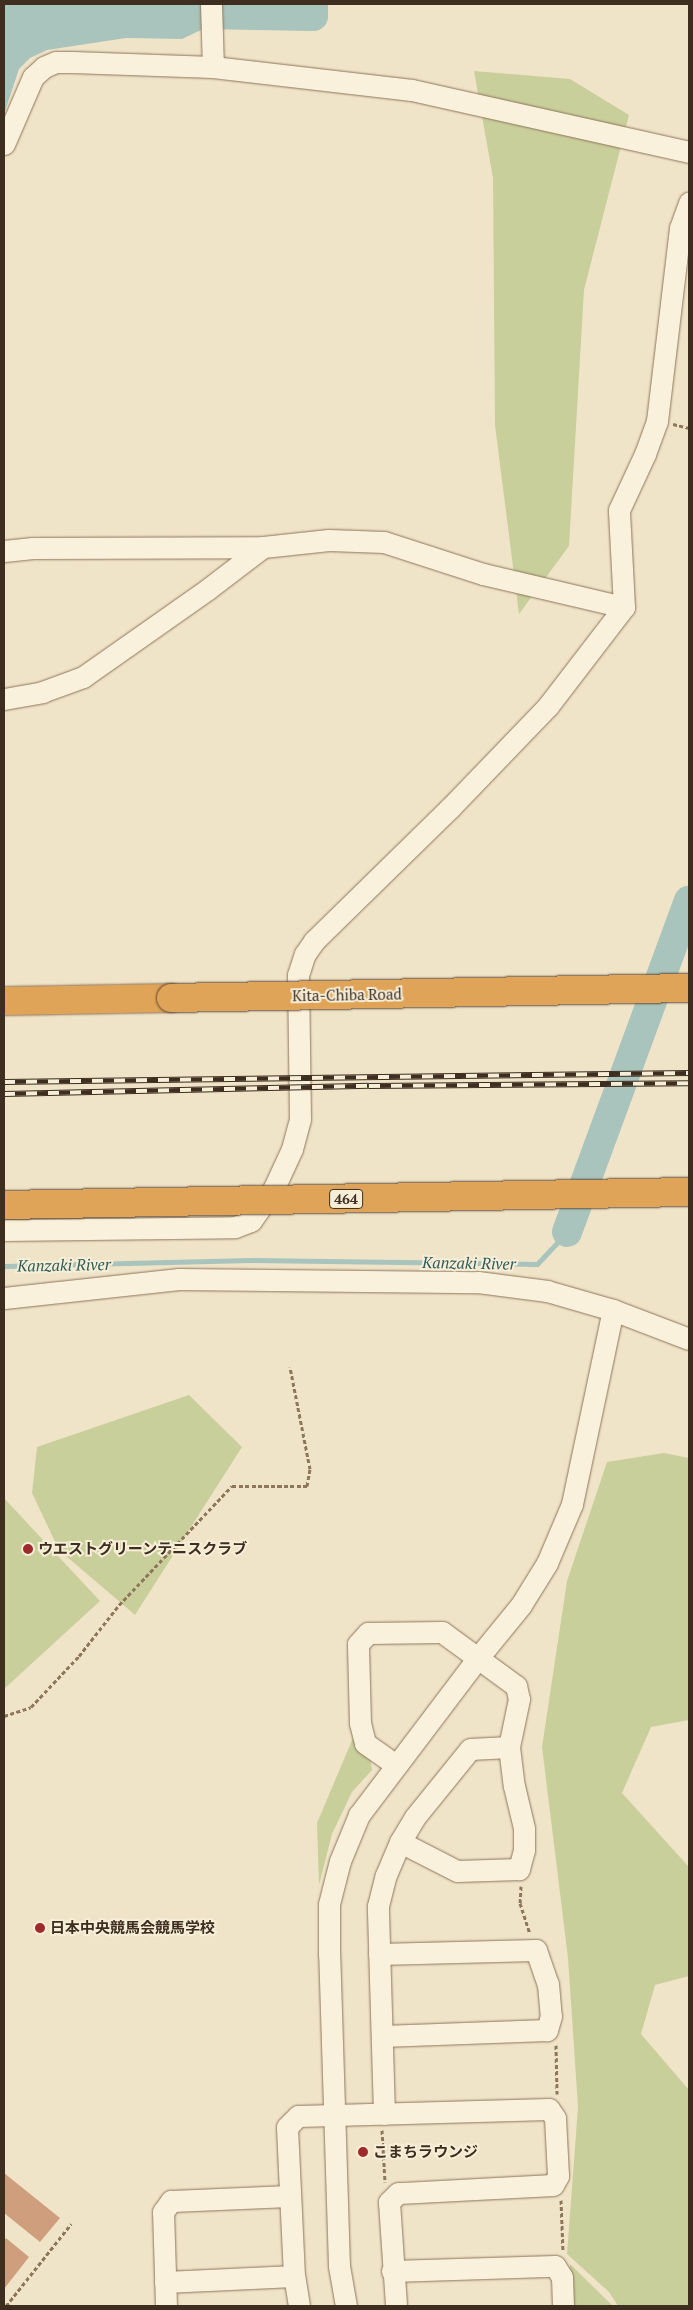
<!DOCTYPE html>
<html>
<head>
<meta charset="utf-8">
<style>
  body { margin:0 }
  #map { position:relative; width:693px; height:2310px; overflow:hidden; background:#f0e4c8; font-family:"PT Serif","Noto Sans JP",serif }
  div>[style] { position:absolute }
  [style*='--x'] { left:calc(var(--x)*1px); top:calc(var(--y)*1px); width:calc(var(--w)*1px); rotate:calc(var(--a)*1deg) }
  .green>* { inset:0; background:#c9cf9b }
  .water>* { inset:0; background:#a9c4bc }
  .stream>* { height:5px; margin:-2.5px; padding:0 2.5px; transform-origin:2.5px; border-radius:2.5px; background:#a9c4bc }
  .river>* { height:30px; margin:-15px; padding:0 15px; transform-origin:15px; border-radius:15px; background:#a9c4bc }
  .building>* { inset:0; background:#cf9f7d }
  .path>* { height:3px; margin-top:-1.5px; transform-origin:0; background:repeating-linear-gradient(90deg,#8d765c 0 4px,transparent 0 6.5px) }
  .roads { filter:drop-shadow(0 0 1px #8d765c) drop-shadow(0 0 1px #8d765c) }
  .minor>* { height:21px; margin:-10.5px; padding:0 10.5px; transform-origin:10.5px; border-radius:10.5px; background:#faf1dc }
  .highway>* { height:28px; margin:-14px; padding:0 14px; transform-origin:14px; border-radius:14px; background:#e0a458 }
  .rail>* { height:5.5px; margin-top:-2.75px; transform-origin:0; background:repeating-linear-gradient(90deg,#f7eed8 0 11px,#3d2e20 0 22px); box-sizing:border-box; border-block:1px solid #3d2e20 }
  .bridges { filter:drop-shadow(0 0 1px #5b4430) drop-shadow(0 0 1px #5b4430) }
  .highway-bridge>* { height:28px; margin:-14px; padding:0 14px; transform-origin:14px; border-radius:14px; background:#e0a458 }
  .dots>* { width:14px; height:14px; translate:-50% -50%; box-sizing:border-box; border:2px solid #f7eed8; border-radius:50% }
  span { translate:-50% -50%; white-space:nowrap; text-align:center; line-height:1.15; -webkit-text-stroke:4px #f7eed8; paint-order:stroke }
  .shield-label span { padding:1px 4px; background:#f7eed8; border:1px solid; border-radius:4px; -webkit-text-stroke-width:0 }
  .shield-label { font-size:14px; color:#3d2e20; font-weight:700 }
  .street-label { font-size:15px; color:#3d2e20 }
  .poi-label { font-size:15px; color:#3d2e20; font-weight:700 }
  .left { translate:0 -50%; text-align:left }
  .water-label { font-size:16px; color:#2f5d5a; font-style:italic }
  .frame { position:absolute; inset:0; border:5px solid #3d2e20; pointer-events:none }
</style>
</head>
<body>
<div id="map">
  <div class="green">
    <div style="clip-path:polygon(474px 71px,570px 79px,629px 115px,584px 290px,569px 546px,519px 614px,495px 425px,493px 178px)"></div>
    <div style="clip-path:polygon(189px 1395px,242px 1447px,135px 1615px,59px 1550px,32px 1493px,37px 1447px)"></div>
    <div style="clip-path:polygon(664px 1453px,689px 1458px,689px 1720px,651px 1727px,622px 1793px,689px 1867px,689px 1976px,655px 1985px,641px 2034px,689px 2090px,689px 2306px,618px 2306px,609px 2292px,567px 2254px,578px 2107px,568px 1958px,542px 1747px,567px 1581px,607px 1462px)"></div>
    <div style="clip-path:polygon(4px 1498px,100px 1601px,4px 1689px)"></div>
    <div style="clip-path:polygon(353px 1738px,370px 1757px,372px 1770px,352px 1792px,332px 1834px,319px 1885px,317px 1823px)"></div>
    <div style="clip-path:polygon(570px 2264px,613px 2306px,571px 2306px)"></div>
  </div>
  <div class="water">
    <div style="clip-path:polygon(4px 4px,201px 4px,201px 30px,182px 39px,126px 38px,47px 50px,30px 58px,19px 69px,4px 114px)"></div>
  </div>
  <div class="stream">
    <div style="--x:4;--y:1266;--w:248;--a:-1.4"></div>
    <div style="--x:252;--y:1260;--w:285;--a:0.8"></div>
    <div style="--x:537;--y:1264;--w:44;--a:-46.8"></div>
  </div>
  <div class="river">
    <div style="--x:201;--y:14;--w:112;--a:1"></div>
    <div style="--x:313;--y:16;--w:12;--a:-90"></div>
    <div style="--x:567;--y:1232;--w:353;--a:-69.8"></div>
  </div>
  <div class="building">
    <div style="clip-path:polygon(4px 2173px,60px 2218px,40px 2242px,4px 2213px)"></div>
    <div style="clip-path:polygon(6px 2238px,29px 2257px,4px 2289px,4px 2241px)"></div>
  </div>
  <div class="path">
    <div style="--x:673;--y:424;--w:16;--a:14"></div>
    <div style="--x:4;--y:1716;--w:28;--a:-18"></div>
    <div style="--x:31;--y:1707;--w:70;--a:-46.7"></div>
    <div style="--x:79;--y:1656;--w:65;--a:-51.9"></div>
    <div style="--x:119;--y:1605;--w:164;--a:-46.5"></div>
    <div style="--x:232;--y:1486;--w:75;--a:0"></div>
    <div style="--x:307;--y:1486;--w:17;--a:-80"></div>
    <div style="--x:310;--y:1469;--w:104;--a:-101.1"></div>
    <div style="--x:521;--y:1886;--w:17;--a:93"></div>
    <div style="--x:520;--y:1903;--w:32;--a:72"></div>
    <div style="--x:556;--y:2045;--w:49;--a:88.8"></div>
    <div style="--x:382;--y:2130;--w:52;--a:86.7"></div>
    <div style="--x:561;--y:2200;--w:51;--a:87.8"></div>
    <div style="--x:6;--y:2306;--w:105;--a:-51.6"></div>
  </div>
  <div class="roads">
    <div class="minor">
      <div style="--x:211;--y:4;--w:63;--a:88.2"></div>
      <div style="--x:4;--y:144;--w:73;--a:-66.6"></div>
      <div style="--x:33;--y:77;--w:15;--a:-42"></div>
      <div style="--x:44;--y:67;--w:13;--a:-23"></div>
      <div style="--x:56;--y:62;--w:16;--a:0"></div>
      <div style="--x:72;--y:62;--w:141;--a:2"></div>
      <div style="--x:213;--y:67;--w:200;--a:6.6"></div>
      <div style="--x:412;--y:90;--w:284;--a:12.6"></div>
      <div style="--x:4;--y:551;--w:29;--a:-6"></div>
      <div style="--x:33;--y:548;--w:230;--a:-0.2"></div>
      <div style="--x:4;--y:699;--w:39;--a:-10"></div>
      <div style="--x:42;--y:692;--w:44;--a:-20.1"></div>
      <div style="--x:83;--y:677;--w:153;--a:-35.1"></div>
      <div style="--x:208;--y:589;--w:69;--a:-37.4"></div>
      <div style="--x:263;--y:547;--w:66;--a:-6.1"></div>
      <div style="--x:329;--y:540;--w:55;--a:2.1"></div>
      <div style="--x:384;--y:542;--w:104;--a:17.9"></div>
      <div style="--x:483;--y:574;--w:145;--a:13.2"></div>
      <div style="--x:4;--y:1230;--w:231;--a:-0.7"></div>
      <div style="--x:235;--y:1227;--w:17;--a:-21"></div>
      <div style="--x:251;--y:1221;--w:40;--a:-55.1"></div>
      <div style="--x:274;--y:1188;--w:43;--a:-65.2"></div>
      <div style="--x:292;--y:1149;--w:31;--a:-75"></div>
      <div style="--x:300;--y:1119;--w:144;--a:-90.8"></div>
      <div style="--x:298;--y:975;--w:22;--a:-72"></div>
      <div style="--x:305;--y:954;--w:16;--a:-55"></div>
      <div style="--x:314;--y:941;--w:190;--a:-44.4"></div>
      <div style="--x:450;--y:808;--w:141;--a:-46.1"></div>
      <div style="--x:548;--y:706;--w:125;--a:-52.5"></div>
      <div style="--x:624;--y:607;--w:97;--a:-93"></div>
      <div style="--x:619;--y:510;--w:62;--a:-65.1"></div>
      <div style="--x:645;--y:454;--w:35;--a:-70"></div>
      <div style="--x:657;--y:421;--w:194;--a:-83.2"></div>
      <div style="--x:680;--y:228;--w:27;--a:-70"></div>
      <div style="--x:4;--y:1298;--w:176;--a:-6.2"></div>
      <div style="--x:179;--y:1279;--w:299;--a:0.6"></div>
      <div style="--x:478;--y:1282;--w:70;--a:7.4"></div>
      <div style="--x:547;--y:1291;--w:69;--a:16.1"></div>
      <div style="--x:613;--y:1310;--w:81;--a:20.9"></div>
      <div style="--x:396;--y:1765;--w:38;--a:-145"></div>
      <div style="--x:365;--y:1743;--w:21;--a:-104"></div>
      <div style="--x:360;--y:1723;--w:79;--a:-91.5"></div>
      <div style="--x:358;--y:1644;--w:15;--a:-48"></div>
      <div style="--x:368;--y:1633;--w:74;--a:-0.8"></div>
      <div style="--x:442;--y:1632;--w:92;--a:36.1"></div>
      <div style="--x:516;--y:1686;--w:13;--a:77"></div>
      <div style="--x:519;--y:1699;--w:49;--a:101.8"></div>
      <div style="--x:509;--y:1747;--w:39;--a:83"></div>
      <div style="--x:514;--y:1786;--w:43;--a:76.6"></div>
      <div style="--x:524;--y:1828;--w:22;--a:90"></div>
      <div style="--x:524;--y:1850;--w:20;--a:105"></div>
      <div style="--x:519;--y:1869;--w:62;--a:178.2"></div>
      <div style="--x:457;--y:1871;--w:64;--a:-153"></div>
      <div style="--x:379;--y:1954;--w:157;--a:-1.5"></div>
      <div style="--x:536;--y:1950;--w:36;--a:71"></div>
      <div style="--x:548;--y:1984;--w:32;--a:85"></div>
      <div style="--x:551;--y:2016;--w:15;--a:106"></div>
      <div style="--x:547;--y:2030;--w:165;--a:177.9"></div>
      <div style="--x:384;--y:2114;--w:208;--a:-91.7"></div>
      <div style="--x:378;--y:1906;--w:32;--a:-76"></div>
      <div style="--x:386;--y:1875;--w:36;--a:-67"></div>
      <div style="--x:400;--y:1842;--w:29;--a:-59"></div>
      <div style="--x:415;--y:1817;--w:87;--a:-51"></div>
      <div style="--x:470;--y:1749;--w:39;--a:-3"></div>
      <div style="--x:392;--y:2271;--w:163;--a:-1.8"></div>
      <div style="--x:555;--y:2266;--w:13;--a:58"></div>
      <div style="--x:562;--y:2277;--w:29;--a:88"></div>
      <div style="--x:165;--y:2282;--w:129;--a:-2.7"></div>
      <div style="--x:166;--y:2306;--w:94;--a:-91.8"></div>
      <div style="--x:163;--y:2212;--w:14;--a:-54"></div>
      <div style="--x:171;--y:2201;--w:119;--a:-2.4"></div>
      <div style="--x:299;--y:2306;--w:30;--a:-99"></div>
      <div style="--x:294;--y:2276;--w:149;--a:-92.7"></div>
      <div style="--x:287;--y:2127;--w:16;--a:-45"></div>
      <div style="--x:298;--y:2116;--w:251;--a:-1.6"></div>
      <div style="--x:549;--y:2109;--w:11;--a:56"></div>
      <div style="--x:555;--y:2118;--w:58;--a:87"></div>
      <div style="--x:558;--y:2176;--w:10;--a:119"></div>
      <div style="--x:553;--y:2185;--w:155;--a:177"></div>
      <div style="--x:398;--y:2193;--w:13;--a:135"></div>
      <div style="--x:389;--y:2202;--w:104;--a:86.1"></div>
      <div style="--x:346;--y:2306;--w:41;--a:-99.9"></div>
      <div style="--x:339;--y:2266;--w:312;--a:-91.8"></div>
      <div style="--x:329;--y:1954;--w:50;--a:-90"></div>
      <div style="--x:329;--y:1904;--w:44;--a:-75.7"></div>
      <div style="--x:340;--y:1861;--w:50;--a:-67.6"></div>
      <div style="--x:359;--y:1815;--w:196;--a:-52.9"></div>
      <div style="--x:477;--y:1659;--w:70;--a:-50.8"></div>
      <div style="--x:521;--y:1605;--w:49;--a:-58.2"></div>
      <div style="--x:547;--y:1563;--w:64;--a:-67"></div>
      <div style="--x:572;--y:1504;--w:198;--a:-78.1"></div>
    </div>
    <div class="highway">
      <div style="--x:4;--y:1001;--w:167;--a:-1"></div>
    </div>
  </div>
  <div class="rail">
    <div style="--x:4;--y:1082;--w:685;--a:-0.75"></div>
    <div style="--x:4;--y:1094;--w:365;--a:-1.3"></div>
    <div style="--x:369;--y:1086;--w:320;--a:-0.5"></div>
  </div>
  <div class="bridges">
    <div class="highway-bridge">
      <div style="--x:171;--y:998;--w:518;--a:-1.11"></div>
      <div style="--x:4;--y:1205;--w:685;--a:-1.09"></div>
    </div>
  </div>
  <div class="dots">
    <div style="left:28px;top:1549px;background:#9e2a2b"></div>
    <div style="left:40px;top:1928px;background:#9e2a2b"></div>
    <div style="left:363px;top:2152px;background:#9e2a2b"></div>
  </div>
  <div class="shield-label">
    <span style="left:346px;top:1199px">464</span>
  </div>
  <div class="street-label">
    <span style="left:347px;top:995px;rotate:-1deg">Kita-Chiba Road</span>
  </div>
  <div class="poi-label">
    <span class="left" style="left:38px;top:1549px">ウエストグリーンテニスクラブ</span>
    <span class="left" style="left:50px;top:1928px">日本中央競馬会競馬学校</span>
    <span class="left" style="left:373px;top:2152px">こまちラウンジ</span>
  </div>
  <div class="water-label">
    <span style="left:469px;top:1263px;rotate:1deg">Kanzaki River</span>
    <span style="left:64px;top:1265px;rotate:-1deg">Kanzaki River</span>
  </div>
  <div class="frame"></div>
</div>
</body>
</html>
